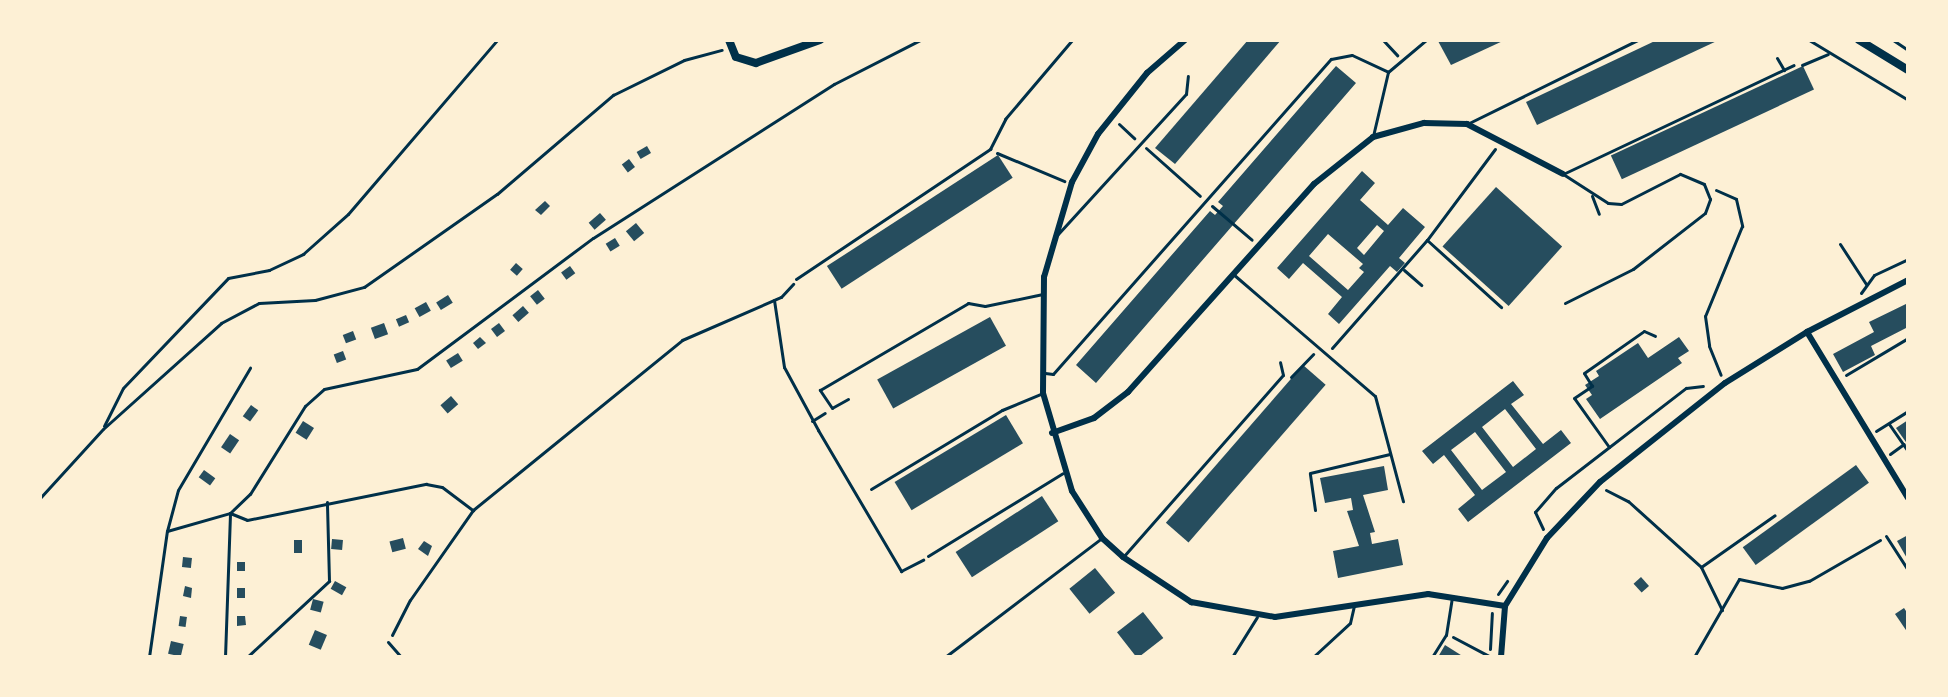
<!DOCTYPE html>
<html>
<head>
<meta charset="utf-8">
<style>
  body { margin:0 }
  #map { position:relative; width:1948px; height:697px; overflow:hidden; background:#fdf0d5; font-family:"Varela Round",sans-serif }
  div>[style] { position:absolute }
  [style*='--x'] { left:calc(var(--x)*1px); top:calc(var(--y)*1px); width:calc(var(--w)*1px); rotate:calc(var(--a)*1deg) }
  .building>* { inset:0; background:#264d5e; transform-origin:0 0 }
  .path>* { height:3px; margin:-1.5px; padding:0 1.5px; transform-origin:1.5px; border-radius:1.5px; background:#003049 }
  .service>* { height:3px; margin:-1.5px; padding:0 1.5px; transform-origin:1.5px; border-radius:1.5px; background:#003049 }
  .minor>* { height:6px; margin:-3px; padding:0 3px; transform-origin:3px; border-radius:3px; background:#003049 }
  .secondary>* { height:8px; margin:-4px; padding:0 4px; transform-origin:4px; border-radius:4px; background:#003049 }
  span { translate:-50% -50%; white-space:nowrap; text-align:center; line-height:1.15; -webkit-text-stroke:6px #fdf0d5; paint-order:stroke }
  .frame { position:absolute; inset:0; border:42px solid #fdf0d5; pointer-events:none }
</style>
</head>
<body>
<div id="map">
  <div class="building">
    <div style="clip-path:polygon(1248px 40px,1281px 40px,1175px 164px,1155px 148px)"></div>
    <div style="clip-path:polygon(1505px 40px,1451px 65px,1438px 41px,1441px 40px)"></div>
    <div style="clip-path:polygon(1657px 40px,1719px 40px,1537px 125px,1526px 102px)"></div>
    <div style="clip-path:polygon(1336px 66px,1356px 83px,1096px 383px,1076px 365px,1210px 211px,1215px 215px,1223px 206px,1218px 202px)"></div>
    <div style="left:1803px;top:66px;width:26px;height:212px;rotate:65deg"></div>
    <div style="left:647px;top:146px;width:8px;height:12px;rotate:60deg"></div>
    <div style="left:998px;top:155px;width:27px;height:204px;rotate:57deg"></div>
    <div style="left:629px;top:159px;width:10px;height:9px;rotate:53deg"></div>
    <div style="clip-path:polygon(evenodd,1362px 171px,1375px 183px,1360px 200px,1388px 225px,1403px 208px,1425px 227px,1399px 258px,1405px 263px,1397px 272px,1390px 266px,1339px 324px,1328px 314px,1342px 297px,1303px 263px,1289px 279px,1277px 268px,1362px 171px,1377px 225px,1384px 231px,1364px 255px,1357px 248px,1377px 225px,1362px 171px,1328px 234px,1363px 264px,1359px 268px,1364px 272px,1348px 290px,1309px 256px,1328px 234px)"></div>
    <div style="left:1496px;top:187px;width:89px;height:80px;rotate:42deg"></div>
    <div style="clip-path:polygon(545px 201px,550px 206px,541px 215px,535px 210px)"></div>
    <div style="left:600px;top:213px;width:9px;height:15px;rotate:49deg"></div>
    <div style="left:636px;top:223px;width:13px;height:13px;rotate:51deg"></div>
    <div style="left:615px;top:238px;width:9px;height:11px;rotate:58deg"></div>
    <div style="left:516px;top:263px;width:9px;height:9px;rotate:41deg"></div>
    <div style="left:570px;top:266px;width:9px;height:11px;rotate:54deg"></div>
    <div style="left:538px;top:290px;width:11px;height:10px;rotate:52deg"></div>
    <div style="left:448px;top:295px;width:9px;height:14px;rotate:58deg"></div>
    <div style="left:426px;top:302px;width:10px;height:13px;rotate:61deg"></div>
    <div style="clip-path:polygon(1908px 303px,1908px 327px,1871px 346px,1875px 355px,1843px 372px,1833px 354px,1874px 332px,1869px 322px)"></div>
    <div style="left:523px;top:306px;width:9px;height:14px;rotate:49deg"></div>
    <div style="left:406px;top:315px;width:8px;height:11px;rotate:67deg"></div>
    <div style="left:990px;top:317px;width:33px;height:129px;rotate:61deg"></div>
    <div style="left:384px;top:323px;width:12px;height:14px;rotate:70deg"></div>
    <div style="left:499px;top:323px;width:10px;height:10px;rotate:53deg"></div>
    <div style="left:353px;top:331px;width:9px;height:11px;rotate:69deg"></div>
    <div style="clip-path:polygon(480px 337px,486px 343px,478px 349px,473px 343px)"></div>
    <div style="clip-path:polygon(1679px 337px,1689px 351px,1678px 358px,1682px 363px,1600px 419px,1586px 399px,1592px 395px,1585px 385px,1599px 376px,1596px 371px,1638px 343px,1648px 358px)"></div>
    <div style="left:343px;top:351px;width:9px;height:10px;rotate:69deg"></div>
    <div style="left:458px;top:353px;width:9px;height:14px;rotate:58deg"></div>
    <div style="left:1303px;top:365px;width:30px;height:209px;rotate:41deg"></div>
    <div style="clip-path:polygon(evenodd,1513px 381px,1524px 395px,1511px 404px,1543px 444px,1561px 430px,1571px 443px,1468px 522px,1458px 509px,1475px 495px,1444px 455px,1433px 464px,1422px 451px,1513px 381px,1505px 409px,1536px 449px,1513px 467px,1482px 427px,1505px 409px,1513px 381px,1475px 432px,1506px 472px,1482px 490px,1451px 450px,1475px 432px)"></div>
    <div style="left:451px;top:396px;width:11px;height:14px;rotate:49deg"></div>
    <div style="left:251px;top:405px;width:9px;height:14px;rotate:36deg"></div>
    <div style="left:1006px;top:415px;width:33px;height:130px;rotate:59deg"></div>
    <div style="clip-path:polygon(1908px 420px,1908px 445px,1896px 428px)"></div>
    <div style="left:303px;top:421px;width:13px;height:14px;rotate:32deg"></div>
    <div style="left:230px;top:434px;width:11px;height:16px;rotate:34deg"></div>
    <div style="left:1856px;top:465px;width:22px;height:140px;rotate:54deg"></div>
    <div style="clip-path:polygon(1384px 466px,1388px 490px,1363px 495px,1375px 532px,1370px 533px,1372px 544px,1398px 539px,1403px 565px,1338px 578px,1333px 551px,1359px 546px,1347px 511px,1353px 510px,1351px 498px,1325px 503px,1320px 478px)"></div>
    <div style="left:204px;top:470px;width:14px;height:9px;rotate:36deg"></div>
    <div style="left:1042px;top:496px;width:30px;height:103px;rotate:57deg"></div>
    <div style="clip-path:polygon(1908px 535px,1908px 560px,1897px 541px)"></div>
    <div style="left:403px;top:538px;width:11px;height:14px;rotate:75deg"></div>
    <div style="left:332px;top:539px;width:11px;height:10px;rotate:5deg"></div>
    <div style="left:294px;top:540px;width:8px;height:13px"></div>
    <div style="clip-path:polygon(424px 541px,432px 546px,428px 556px,418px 549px)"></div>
    <div style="left:183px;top:557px;width:9px;height:10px;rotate:6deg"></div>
    <div style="left:237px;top:562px;width:8px;height:9px"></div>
    <div style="left:1095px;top:568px;width:32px;height:33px;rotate:51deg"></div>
    <div style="left:1641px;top:577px;width:12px;height:10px;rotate:48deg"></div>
    <div style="left:335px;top:581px;width:13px;height:9px;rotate:29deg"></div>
    <div style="clip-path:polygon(185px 586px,192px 588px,191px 598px,183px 596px)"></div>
    <div style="left:237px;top:588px;width:8px;height:10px"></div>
    <div style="left:313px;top:599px;width:11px;height:11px;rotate:15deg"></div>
    <div style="clip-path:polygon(1904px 608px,1908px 614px,1908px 633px,1895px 614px)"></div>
    <div style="left:1143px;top:612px;width:33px;height:33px;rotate:52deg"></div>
    <div style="left:180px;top:616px;width:7px;height:10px;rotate:8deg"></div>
    <div style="clip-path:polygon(237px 616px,245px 616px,246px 625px,237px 626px)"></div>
    <div style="left:315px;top:630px;width:13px;height:16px;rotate:23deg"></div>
    <div style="left:171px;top:641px;width:13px;height:13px;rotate:13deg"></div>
    <div style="clip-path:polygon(1445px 645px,1464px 657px,1438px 657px)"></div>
  </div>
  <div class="path">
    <div style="--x:1383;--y:40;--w:21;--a:47"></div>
    <div style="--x:1809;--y:40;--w:116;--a:31.2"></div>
    <div style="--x:1893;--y:40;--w:18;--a:34"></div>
    <div style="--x:1802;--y:65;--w:28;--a:-23"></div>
    <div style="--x:1119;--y:124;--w:21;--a:43"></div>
    <div style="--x:1146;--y:148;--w:72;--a:41.6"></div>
    <div style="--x:1495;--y:149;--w:114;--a:126.8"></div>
    <div style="--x:1427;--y:240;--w:100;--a:42.2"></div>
    <div style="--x:997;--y:153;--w:73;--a:22.7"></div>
    <div style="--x:1716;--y:190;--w:22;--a:24"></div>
    <div style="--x:1736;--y:199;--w:28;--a:77"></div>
    <div style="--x:1742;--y:226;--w:97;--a:112.3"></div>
    <div style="--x:1705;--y:316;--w:30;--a:82"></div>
    <div style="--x:1709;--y:346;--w:31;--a:68"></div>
    <div style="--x:1212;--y:206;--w:52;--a:40.4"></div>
    <div style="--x:1840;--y:244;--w:48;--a:57"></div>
    <div style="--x:1404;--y:270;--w:23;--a:41"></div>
    <div style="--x:1861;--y:293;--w:22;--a:-54"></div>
    <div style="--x:1874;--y:275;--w:38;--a:-25"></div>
    <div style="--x:774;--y:300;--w:68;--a:81.5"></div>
    <div style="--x:784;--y:367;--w:72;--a:61.6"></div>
    <div style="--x:818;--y:430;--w:164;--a:59.5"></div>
    <div style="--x:901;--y:571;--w:25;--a:-27"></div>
    <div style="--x:1332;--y:348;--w:144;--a:-48.7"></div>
    <div style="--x:1846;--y:375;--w:72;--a:-30.8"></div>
    <div style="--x:1291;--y:377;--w:32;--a:-46"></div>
    <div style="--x:812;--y:421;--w:15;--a:-32"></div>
    <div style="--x:1889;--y:424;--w:33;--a:55"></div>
    <div style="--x:104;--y:426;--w:42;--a:-63.4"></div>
    <div style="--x:123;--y:388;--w:152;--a:-46.3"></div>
    <div style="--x:228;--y:278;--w:42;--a:-11"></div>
    <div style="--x:269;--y:270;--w:38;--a:-25"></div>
    <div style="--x:303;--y:254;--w:60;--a:-41.6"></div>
    <div style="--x:348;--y:214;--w:229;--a:-49.4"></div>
    <div style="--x:1876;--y:431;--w:38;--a:-32"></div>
    <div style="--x:1609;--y:447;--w:60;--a:-125.5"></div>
    <div style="--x:1574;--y:398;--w:22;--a:-34"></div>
    <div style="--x:1592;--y:386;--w:15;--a:-122"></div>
    <div style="--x:1584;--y:373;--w:73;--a:-35"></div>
    <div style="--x:1644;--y:331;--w:12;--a:24"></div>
    <div style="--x:1890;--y:454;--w:17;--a:-36"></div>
    <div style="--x:1606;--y:490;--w:25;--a:27"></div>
    <div style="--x:1628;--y:501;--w:98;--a:42.1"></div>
    <div style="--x:1701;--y:567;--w:90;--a:-35.1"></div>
    <div style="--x:40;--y:498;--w:93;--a:-47.6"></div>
    <div style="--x:103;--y:429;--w:159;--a:-41.9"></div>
    <div style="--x:221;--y:323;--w:43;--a:-27.8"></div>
    <div style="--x:259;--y:303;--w:56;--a:-3.1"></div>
    <div style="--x:315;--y:300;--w:51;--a:-14.9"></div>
    <div style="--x:364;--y:287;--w:162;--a:-35"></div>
    <div style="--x:497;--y:194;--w:153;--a:-40.5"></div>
    <div style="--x:613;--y:95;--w:79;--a:-26.2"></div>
    <div style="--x:684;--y:60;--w:39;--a:-15"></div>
    <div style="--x:1543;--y:529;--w:19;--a:-115"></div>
    <div style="--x:1535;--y:512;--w:32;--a:-49"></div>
    <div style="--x:1556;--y:488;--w:164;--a:-37.6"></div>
    <div style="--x:1686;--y:388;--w:17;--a:-7"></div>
    <div style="--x:167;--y:531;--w:42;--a:-75"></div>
    <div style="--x:178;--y:490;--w:142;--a:-59.5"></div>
    <div style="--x:1701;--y:567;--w:48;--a:64"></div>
    <div style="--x:1498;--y:594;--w:16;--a:-55"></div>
    <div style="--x:392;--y:635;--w:39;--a:-63"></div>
    <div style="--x:410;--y:600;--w:110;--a:-55"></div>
    <div style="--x:473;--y:510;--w:269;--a:-39.1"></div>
    <div style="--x:682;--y:340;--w:108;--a:-23.5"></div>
    <div style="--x:781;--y:297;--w:18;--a:-47"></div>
    <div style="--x:1453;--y:637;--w:43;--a:27.8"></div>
    <div style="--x:1490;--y:649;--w:36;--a:-87"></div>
    <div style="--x:149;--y:657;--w:127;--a:-81.9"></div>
    <div style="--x:167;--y:531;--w:66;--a:-15.9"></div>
    <div style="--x:230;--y:513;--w:28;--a:-44"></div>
    <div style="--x:250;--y:494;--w:104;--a:-58"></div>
    <div style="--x:305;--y:406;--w:25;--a:-42"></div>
    <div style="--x:324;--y:389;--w:95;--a:-12.1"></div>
    <div style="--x:417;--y:369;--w:219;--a:-36.7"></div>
    <div style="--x:593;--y:238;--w:286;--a:-32.6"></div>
    <div style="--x:834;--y:84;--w:97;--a:-27.1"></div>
    <div style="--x:225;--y:657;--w:144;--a:-88"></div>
    <div style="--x:230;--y:513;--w:18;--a:22"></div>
    <div style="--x:247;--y:520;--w:183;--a:-11.4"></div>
    <div style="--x:426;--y:484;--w:16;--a:11"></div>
    <div style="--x:442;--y:487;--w:39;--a:37"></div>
    <div style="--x:247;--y:657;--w:112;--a:-42.8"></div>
    <div style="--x:329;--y:581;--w:79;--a:-91.5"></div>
    <div style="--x:1694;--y:657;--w:90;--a:-60"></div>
    <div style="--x:1739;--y:579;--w:44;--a:11.8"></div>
    <div style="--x:1782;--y:588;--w:28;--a:-15"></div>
    <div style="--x:1809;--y:581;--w:82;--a:-30"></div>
  </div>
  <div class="service">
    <div style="--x:1777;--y:58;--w:14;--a:60"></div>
    <div style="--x:1467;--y:124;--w:191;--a:-26.2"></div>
    <div style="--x:1373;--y:136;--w:66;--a:-76.8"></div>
    <div style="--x:1388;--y:72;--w:50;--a:-40.1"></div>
    <div style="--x:1592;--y:196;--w:19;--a:69"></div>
    <div style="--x:1058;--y:234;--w:190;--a:-47.6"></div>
    <div style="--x:1186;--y:94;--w:18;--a:-84"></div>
    <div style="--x:1233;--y:274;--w:187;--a:40.7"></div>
    <div style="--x:1375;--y:396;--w:109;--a:75.1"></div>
    <div style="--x:796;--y:279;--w:234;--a:-33.8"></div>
    <div style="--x:990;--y:149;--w:34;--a:-63"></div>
    <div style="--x:1005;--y:119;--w:104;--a:-49.7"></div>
    <div style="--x:1565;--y:303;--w:76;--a:-26.6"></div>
    <div style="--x:1633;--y:269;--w:91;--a:-37.9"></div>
    <div style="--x:1705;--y:213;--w:15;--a:-70"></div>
    <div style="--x:1710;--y:199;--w:16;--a:-112"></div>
    <div style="--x:1704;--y:184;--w:26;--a:-157"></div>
    <div style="--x:1680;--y:174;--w:66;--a:153"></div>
    <div style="--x:1621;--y:204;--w:13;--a:-176"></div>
    <div style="--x:1608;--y:203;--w:54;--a:-147.2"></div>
    <div style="--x:1563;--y:174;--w:255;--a:-25.3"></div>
    <div style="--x:1045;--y:373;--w:8;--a:7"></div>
    <div style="--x:1053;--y:374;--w:420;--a:-48.6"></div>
    <div style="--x:1331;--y:59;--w:21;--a:-11"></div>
    <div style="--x:1352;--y:55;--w:40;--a:25"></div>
    <div style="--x:848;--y:399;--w:18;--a:151"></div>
    <div style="--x:832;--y:408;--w:22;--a:-124"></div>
    <div style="--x:820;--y:390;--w:172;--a:-30.4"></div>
    <div style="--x:968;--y:303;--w:17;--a:10"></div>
    <div style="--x:985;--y:306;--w:59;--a:-11.7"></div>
    <div style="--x:871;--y:489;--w:153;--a:-31.1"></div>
    <div style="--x:1002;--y:410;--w:44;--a:-22.5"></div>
    <div style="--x:1315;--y:510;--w:37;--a:-98"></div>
    <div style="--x:1310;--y:473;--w:82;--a:-13.4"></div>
    <div style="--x:1886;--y:536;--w:40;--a:57.1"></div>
    <div style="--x:928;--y:556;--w:158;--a:-31.6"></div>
    <div style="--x:1123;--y:557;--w:242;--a:-48.7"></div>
    <div style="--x:1283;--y:375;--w:13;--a:-103"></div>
    <div style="--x:388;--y:642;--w:20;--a:49"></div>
    <div style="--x:945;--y:657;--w:197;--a:-37.2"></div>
    <div style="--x:1232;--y:657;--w:47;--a:-58"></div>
    <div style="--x:1313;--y:657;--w:50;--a:-42.6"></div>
    <div style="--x:1350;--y:623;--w:17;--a:-77"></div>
    <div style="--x:1432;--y:657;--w:26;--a:-58"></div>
    <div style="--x:1446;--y:635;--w:38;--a:-81"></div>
  </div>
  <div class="minor">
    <div style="--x:1185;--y:40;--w:50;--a:139"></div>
    <div style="--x:1147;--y:73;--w:78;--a:128.8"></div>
    <div style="--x:1098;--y:134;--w:55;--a:118.4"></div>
    <div style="--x:1072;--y:182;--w:99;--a:106.4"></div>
    <div style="--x:1044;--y:277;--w:116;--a:90.5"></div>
    <div style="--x:1043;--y:393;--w:102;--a:73.5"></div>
    <div style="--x:1072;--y:491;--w:56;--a:57.4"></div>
    <div style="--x:1102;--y:538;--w:28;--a:42"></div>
    <div style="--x:1123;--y:557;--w:82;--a:33.5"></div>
    <div style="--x:1191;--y:602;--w:85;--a:10.1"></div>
    <div style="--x:1275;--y:617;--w:155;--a:-8.5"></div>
    <div style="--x:1428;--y:594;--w:78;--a:8.9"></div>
    <div style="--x:1807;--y:332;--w:194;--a:58.7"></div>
    <div style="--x:1052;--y:433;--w:45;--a:-19.7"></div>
    <div style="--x:1094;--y:418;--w:43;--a:-37.4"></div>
    <div style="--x:1128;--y:392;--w:279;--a:-48.2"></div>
    <div style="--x:1314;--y:184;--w:75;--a:-38.5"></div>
    <div style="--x:1373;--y:137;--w:53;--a:-15.4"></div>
    <div style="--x:1424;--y:123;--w:43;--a:1.3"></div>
    <div style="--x:1467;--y:124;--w:108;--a:27.5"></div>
    <div style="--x:1501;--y:657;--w:51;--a:-85.5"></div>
    <div style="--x:1505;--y:606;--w:80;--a:-58.3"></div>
    <div style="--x:1547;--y:538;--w:77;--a:-46.6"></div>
    <div style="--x:1600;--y:482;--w:159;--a:-38.4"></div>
    <div style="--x:1725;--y:383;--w:97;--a:-31.9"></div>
    <div style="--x:1807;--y:332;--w:114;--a:-27.2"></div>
  </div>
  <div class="secondary">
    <div style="--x:729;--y:40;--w:18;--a:68"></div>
    <div style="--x:736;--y:57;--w:21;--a:17"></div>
    <div style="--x:756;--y:63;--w:68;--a:-19.8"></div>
    <div style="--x:1859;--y:40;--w:57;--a:31.5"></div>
  </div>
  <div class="frame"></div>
</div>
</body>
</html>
